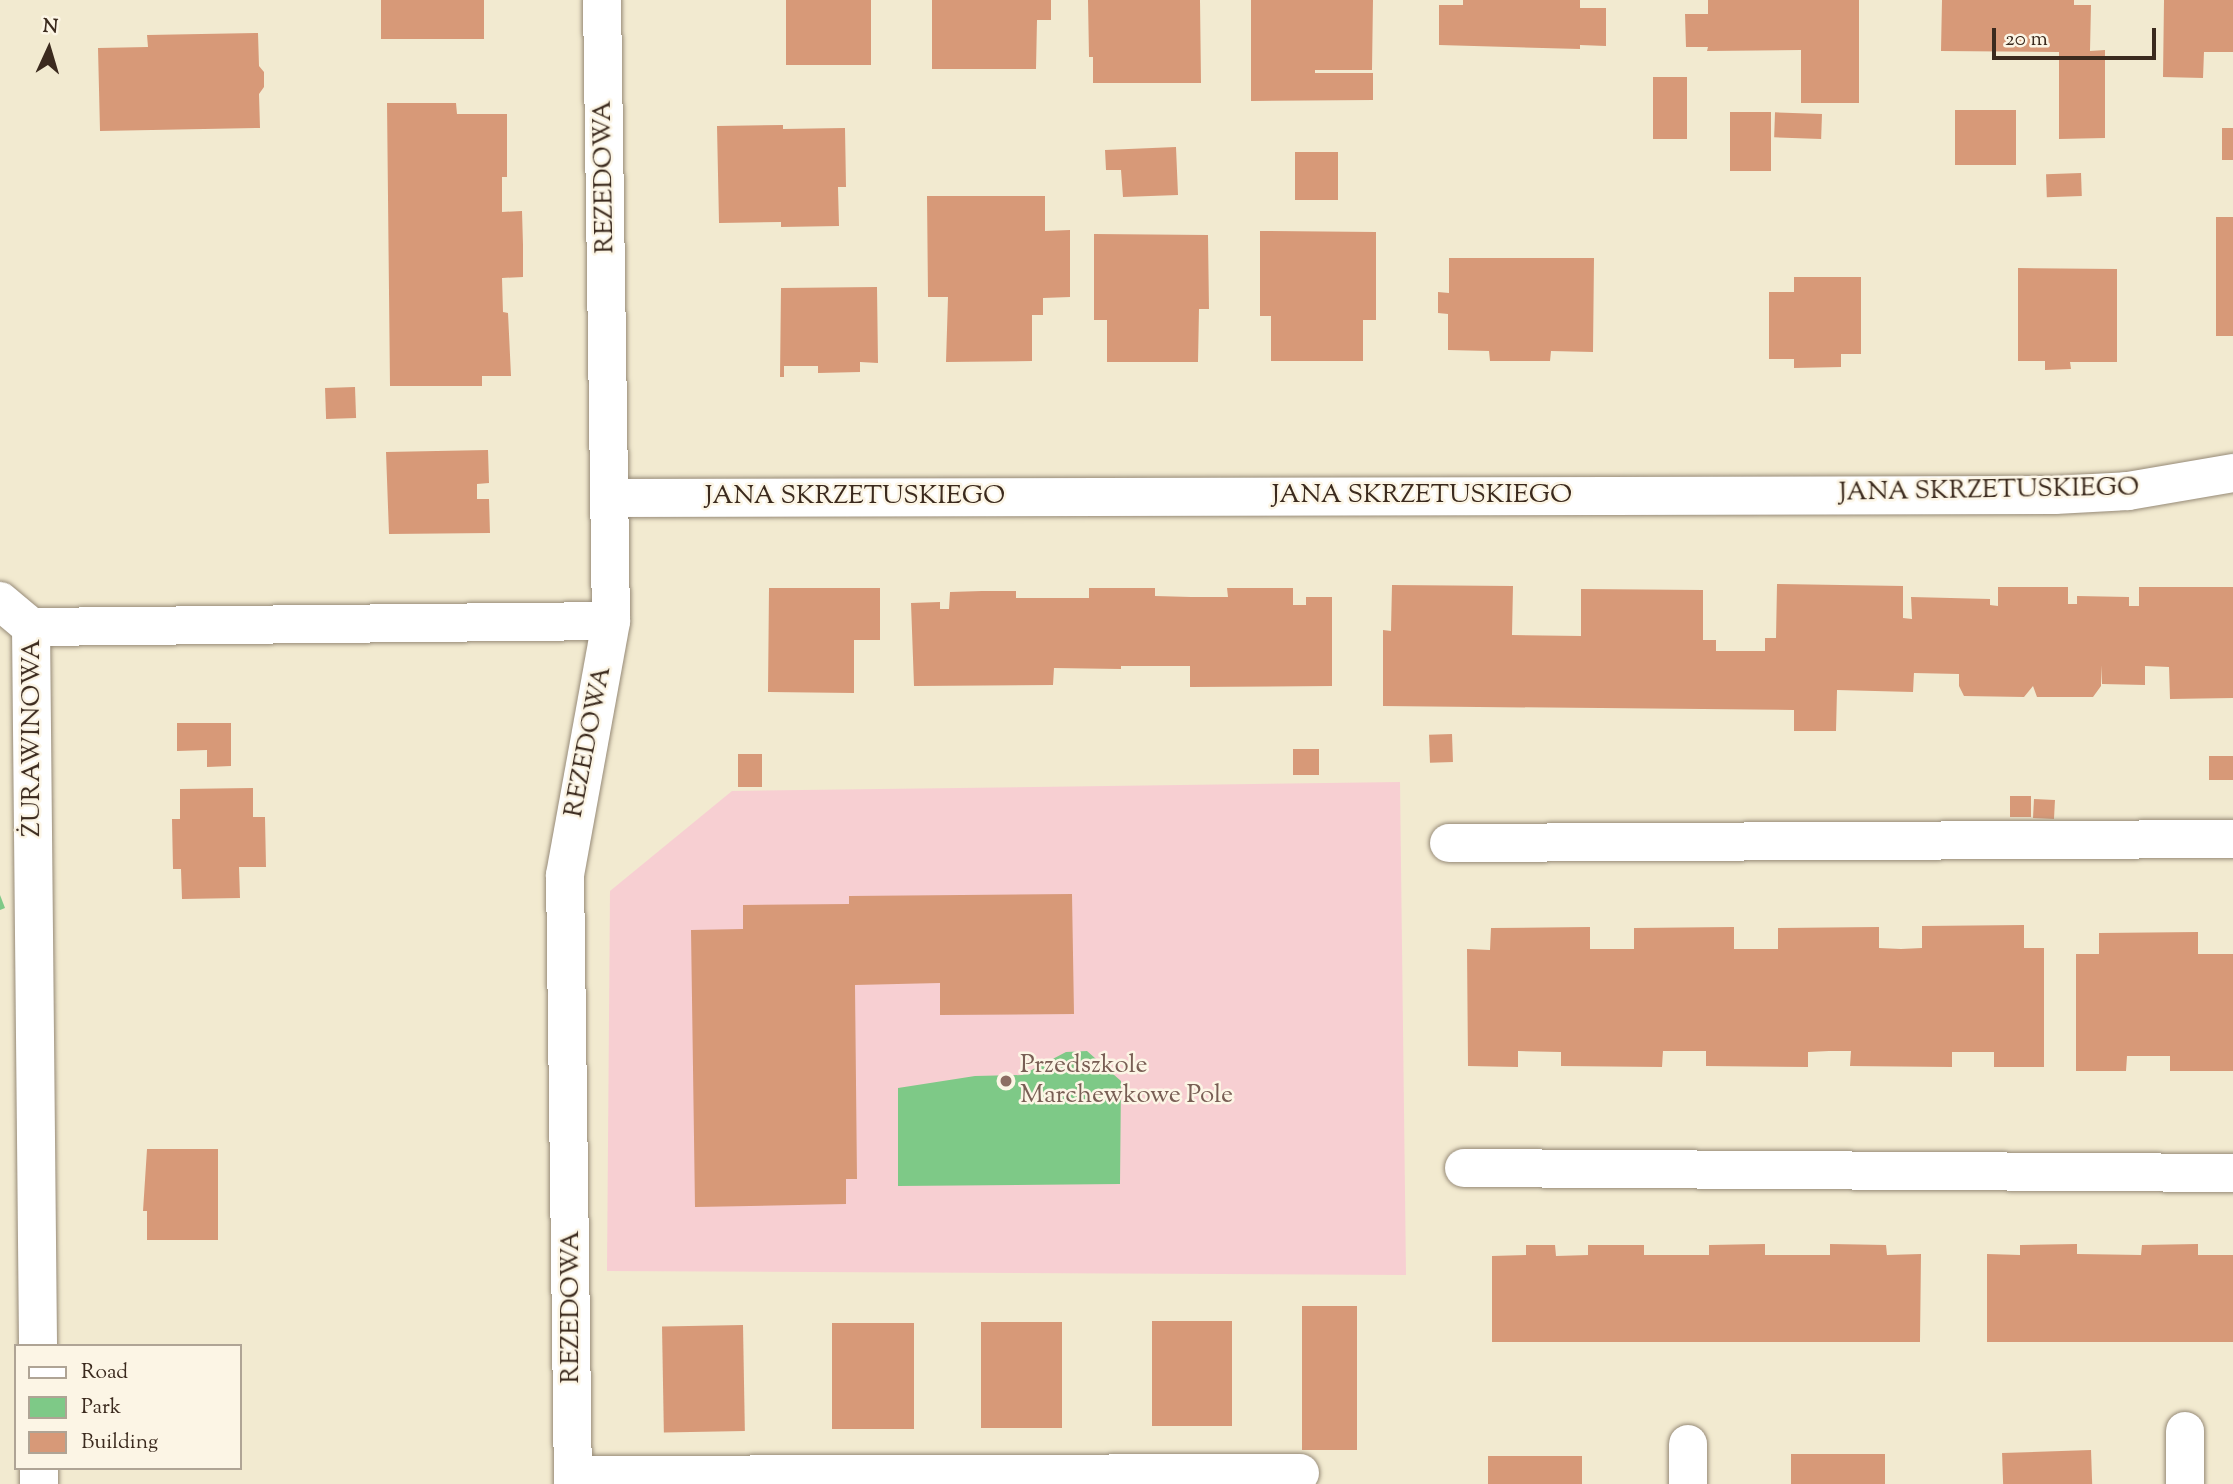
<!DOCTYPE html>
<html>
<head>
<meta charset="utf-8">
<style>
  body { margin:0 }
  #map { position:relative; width:2233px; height:1484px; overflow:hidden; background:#f2ead0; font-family:"Sorts Mill Goudy",serif }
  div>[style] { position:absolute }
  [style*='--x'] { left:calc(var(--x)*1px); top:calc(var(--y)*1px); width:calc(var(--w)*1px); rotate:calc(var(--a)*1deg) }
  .built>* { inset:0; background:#f7cfd2 }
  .green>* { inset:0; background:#7ec987; transform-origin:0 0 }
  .building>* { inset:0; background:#d79978; transform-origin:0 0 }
  .roads { filter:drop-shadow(0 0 2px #968a77) drop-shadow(0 0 2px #968a77) }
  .minor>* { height:38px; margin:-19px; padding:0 19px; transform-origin:19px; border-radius:19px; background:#fff }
  .dots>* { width:19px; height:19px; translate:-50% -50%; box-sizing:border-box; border:4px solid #fcf5e5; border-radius:50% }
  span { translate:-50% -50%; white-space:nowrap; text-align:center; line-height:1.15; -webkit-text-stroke:5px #fcf5e5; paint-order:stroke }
  .street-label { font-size:26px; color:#3b2a1e }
  .education-label { font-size:26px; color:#785e54 }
  .left { translate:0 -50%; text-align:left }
  .legend { position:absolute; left:14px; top:1344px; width:228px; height:126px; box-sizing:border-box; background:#fcf5e5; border:2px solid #afa495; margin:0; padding:9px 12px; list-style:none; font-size:21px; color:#3b2a1e }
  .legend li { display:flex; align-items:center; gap:14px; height:35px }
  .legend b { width:35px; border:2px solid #afa495 }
  .north { position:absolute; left:14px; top:14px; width:70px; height:70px; -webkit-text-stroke:5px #fcf5e5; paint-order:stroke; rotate:4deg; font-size:19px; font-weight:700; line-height:28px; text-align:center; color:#3b2a1e }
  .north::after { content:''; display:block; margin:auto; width:24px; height:32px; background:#3b2a1e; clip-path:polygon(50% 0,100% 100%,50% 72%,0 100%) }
  .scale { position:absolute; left:1992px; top:28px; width:164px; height:32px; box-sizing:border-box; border:4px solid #3b2a1e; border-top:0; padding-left:9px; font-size:21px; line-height:24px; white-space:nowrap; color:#3b2a1e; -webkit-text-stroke:5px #fcf5e5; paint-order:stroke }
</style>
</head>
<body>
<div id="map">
  <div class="built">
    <div style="clip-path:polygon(1400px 782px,1406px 1275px,607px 1271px,610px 891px,732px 791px)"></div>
  </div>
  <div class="green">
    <div style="left:0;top:895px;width:14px;height:589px;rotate:69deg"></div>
    <div style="clip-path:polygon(1087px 1051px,1121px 1081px,1120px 1184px,898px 1186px,898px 1088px,975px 1076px,1022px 1075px,1066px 1052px)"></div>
  </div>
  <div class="building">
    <div style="left:381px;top:0;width:103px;height:39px"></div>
    <div style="left:786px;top:0;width:85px;height:65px"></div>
    <div style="clip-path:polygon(932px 0,1051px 0,1051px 20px,1037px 20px,1036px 69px,932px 69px)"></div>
    <div style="clip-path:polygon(1088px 0,1200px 0,1201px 83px,1093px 83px,1093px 57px,1089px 57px)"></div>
    <div style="clip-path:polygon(1251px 0,1373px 0,1372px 70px,1315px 70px,1315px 73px,1373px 73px,1373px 100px,1251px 101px)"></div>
    <div style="clip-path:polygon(1463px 0,1580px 0,1580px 8px,1606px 8px,1606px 46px,1580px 45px,1580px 49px,1439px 45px,1439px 5px,1463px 5px)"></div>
    <div style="clip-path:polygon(1708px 0,1859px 0,1859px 103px,1801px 103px,1801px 50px,1707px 51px,1708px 47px,1686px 47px,1685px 14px,1708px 14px)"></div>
    <div style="clip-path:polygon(1942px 0,2074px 0,2074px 5px,2091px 5px,2090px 51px,2105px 50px,2105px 138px,2059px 139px,2059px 52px,1941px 51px)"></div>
    <div style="clip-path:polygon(2164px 0,2233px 0,2233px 52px,2204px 52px,2203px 78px,2163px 77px)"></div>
    <div style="clip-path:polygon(258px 33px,259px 66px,264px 72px,264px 87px,259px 94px,260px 128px,100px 131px,98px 48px,148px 47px,147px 35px)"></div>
    <div style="left:1653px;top:77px;width:34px;height:62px"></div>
    <div style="clip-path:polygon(387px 103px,456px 103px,457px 114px,507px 114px,507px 177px,502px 177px,502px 212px,522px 211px,523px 245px,523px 277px,502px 278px,503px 312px,508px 313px,511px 376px,482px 376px,482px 386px,390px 386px)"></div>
    <div style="left:1955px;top:110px;width:61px;height:55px"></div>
    <div style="left:1730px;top:112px;width:41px;height:59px"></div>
    <div style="left:1822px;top:114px;width:25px;height:47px;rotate:92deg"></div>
    <div style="clip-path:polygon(783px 125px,783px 129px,845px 128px,846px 187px,838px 187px,839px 226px,781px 227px,781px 222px,719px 223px,717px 126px)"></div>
    <div style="left:2233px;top:128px;width:32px;height:11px;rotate:90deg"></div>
    <div style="clip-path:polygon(1176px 147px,1178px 195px,1123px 197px,1121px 170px,1106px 170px,1105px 150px)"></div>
    <div style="left:1295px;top:152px;width:43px;height:48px"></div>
    <div style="left:2081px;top:173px;width:23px;height:35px;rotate:88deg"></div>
    <div style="clip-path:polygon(927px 196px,1045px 196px,1045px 231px,1070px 230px,1070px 297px,1043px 298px,1043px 315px,1032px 315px,1032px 361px,946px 362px,948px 297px,928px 297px)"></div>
    <div style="left:2216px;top:217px;width:17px;height:119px"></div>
    <div style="clip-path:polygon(1260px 231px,1376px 232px,1376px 320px,1363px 320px,1363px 361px,1271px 361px,1271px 316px,1260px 316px)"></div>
    <div style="clip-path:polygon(1094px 234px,1208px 235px,1209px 309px,1199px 309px,1198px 362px,1107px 362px,1107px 320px,1094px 320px)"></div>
    <div style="clip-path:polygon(1449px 258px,1594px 258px,1593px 352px,1551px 351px,1550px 361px,1490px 361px,1489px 351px,1448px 350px,1448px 314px,1438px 313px,1438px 292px,1449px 293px)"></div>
    <div style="clip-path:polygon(2018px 268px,2117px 269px,2117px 362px,2070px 362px,2071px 369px,2045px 370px,2045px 361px,2018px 361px)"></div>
    <div style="clip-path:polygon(1794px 277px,1861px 277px,1861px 354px,1841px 354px,1841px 367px,1794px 368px,1794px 359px,1769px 359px,1769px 292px,1794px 292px)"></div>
    <div style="clip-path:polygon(877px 287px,878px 363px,860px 362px,860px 372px,818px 373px,818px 366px,784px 366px,784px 377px,780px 377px,781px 288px)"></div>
    <div style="left:355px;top:387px;width:31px;height:30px;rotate:88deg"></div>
    <div style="clip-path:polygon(488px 450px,489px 483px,477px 484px,477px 499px,489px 499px,490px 533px,389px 534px,386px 452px)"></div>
    <div style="clip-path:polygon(1777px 584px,1903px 586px,1903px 618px,1912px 619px,1911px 597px,1990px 599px,1990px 605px,1998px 606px,1998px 587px,2068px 587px,2068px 604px,2077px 604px,2077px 596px,2129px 597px,2129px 606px,2139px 606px,2139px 587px,2233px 587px,2233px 698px,2170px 699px,2169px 667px,2145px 666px,2145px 685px,2102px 684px,2101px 665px,2101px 686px,2093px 697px,2037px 697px,2033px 686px,2024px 697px,1964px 696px,1959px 686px,1959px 674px,1914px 673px,1913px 692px,1837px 690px,1836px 731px,1794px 731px,1794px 710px,1383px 706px,1383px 630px,1391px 631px,1392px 585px,1513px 586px,1512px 635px,1581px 636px,1581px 589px,1703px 590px,1703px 640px,1716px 640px,1716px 651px,1765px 651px,1765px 638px,1776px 638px)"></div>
    <div style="clip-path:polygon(769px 588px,880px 588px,880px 640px,854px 640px,854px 693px,768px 692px)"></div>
    <div style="clip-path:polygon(1089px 588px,1155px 588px,1155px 596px,1191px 597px,1228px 597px,1227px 588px,1293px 588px,1293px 605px,1306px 605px,1306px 597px,1332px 597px,1332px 686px,1190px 687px,1190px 666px,1121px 666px,1121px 669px,1054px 668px,1053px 685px,914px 686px,911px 603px,940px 602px,940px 609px,949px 609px,950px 592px,982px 591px,1016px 591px,1016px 598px,1089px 598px)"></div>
    <div style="clip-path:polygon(177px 723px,231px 723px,231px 766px,207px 767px,207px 750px,177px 751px)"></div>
    <div style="left:1452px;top:734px;width:28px;height:23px;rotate:88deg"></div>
    <div style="left:1293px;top:749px;width:26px;height:26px"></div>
    <div style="left:738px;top:754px;width:24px;height:33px"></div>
    <div style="left:2233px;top:756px;width:24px;height:24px;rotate:90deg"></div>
    <div style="clip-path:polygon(253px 788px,253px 817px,265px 817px,266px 867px,239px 867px,240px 898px,182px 899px,181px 869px,173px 869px,172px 819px,180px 819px,180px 789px)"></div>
    <div style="left:2010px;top:796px;width:21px;height:21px"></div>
    <div style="left:2034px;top:799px;width:21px;height:19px;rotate:3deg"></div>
    <div style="clip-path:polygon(1072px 894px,1074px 1014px,940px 1015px,940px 983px,855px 985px,857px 1179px,846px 1179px,846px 1204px,695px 1207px,691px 930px,743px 929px,743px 905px,849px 904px,849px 896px)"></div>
    <div style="clip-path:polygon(2024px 925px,2024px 948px,2044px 948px,2044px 1067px,1994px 1067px,1994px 1052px,1952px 1052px,1952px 1067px,1850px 1066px,1851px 1051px,1829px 1051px,1808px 1052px,1808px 1067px,1706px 1066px,1706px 1051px,1663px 1051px,1662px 1067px,1561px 1066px,1561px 1052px,1518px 1051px,1518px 1067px,1468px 1066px,1467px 949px,1490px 950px,1491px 928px,1590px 927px,1590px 949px,1634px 949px,1634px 928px,1734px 927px,1734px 949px,1778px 949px,1778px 928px,1879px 927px,1879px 948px,1901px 949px,1922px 948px,1922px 926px)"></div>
    <div style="clip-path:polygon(2198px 932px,2198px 954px,2233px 954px,2233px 1071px,2170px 1071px,2170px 1056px,2127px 1056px,2126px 1071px,2076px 1071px,2076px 954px,2099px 954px,2099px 933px)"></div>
    <div style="clip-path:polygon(147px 1149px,218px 1149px,218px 1240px,147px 1240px,147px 1211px,143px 1211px)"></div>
    <div style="clip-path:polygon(1765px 1244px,1765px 1255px,1830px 1255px,1830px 1244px,1886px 1245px,1887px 1255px,1921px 1254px,1920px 1342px,1492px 1342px,1492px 1256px,1526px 1255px,1526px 1245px,1555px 1245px,1556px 1256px,1588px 1255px,1588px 1245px,1644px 1245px,1644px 1255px,1709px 1255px,1709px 1245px)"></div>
    <div style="clip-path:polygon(2077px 1244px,2077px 1254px,2141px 1255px,2142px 1245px,2198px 1244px,2198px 1255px,2233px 1255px,2233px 1342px,1987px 1342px,1987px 1254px,2020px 1255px,2020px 1245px)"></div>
    <div style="left:1357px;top:1306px;width:144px;height:55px;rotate:90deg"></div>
    <div style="left:1152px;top:1321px;width:80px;height:105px"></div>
    <div style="left:981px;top:1322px;width:81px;height:106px"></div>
    <div style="left:914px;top:1323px;width:106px;height:82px;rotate:90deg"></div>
    <div style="left:743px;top:1325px;width:106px;height:81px;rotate:89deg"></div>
    <div style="left:2091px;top:1450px;width:34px;height:89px;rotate:88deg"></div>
    <div style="left:1791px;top:1454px;width:94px;height:30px"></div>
    <div style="left:1488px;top:1456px;width:94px;height:28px"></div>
  </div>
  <div class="roads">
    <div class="minor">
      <div style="--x:609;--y:498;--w:1446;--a:-0.12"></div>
      <div style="--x:2055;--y:495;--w:73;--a:-3.1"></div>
      <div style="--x:2128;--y:491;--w:107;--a:-9.7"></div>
      <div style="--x:0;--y:601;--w:40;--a:40"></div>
      <div style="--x:31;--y:627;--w:719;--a:89.44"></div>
      <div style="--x:31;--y:627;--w:580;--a:-0.59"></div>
      <div style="--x:1449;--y:843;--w:784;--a:-0.29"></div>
      <div style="--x:1464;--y:1168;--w:769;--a:0.37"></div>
      <div style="--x:2185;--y:1431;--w:53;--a:90"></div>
      <div style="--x:1688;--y:1444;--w:40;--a:90"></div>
      <div style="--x:39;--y:1468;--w:16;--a:90"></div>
      <div style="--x:573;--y:1475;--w:727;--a:-0.16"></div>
      <div style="--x:573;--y:1484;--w:609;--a:-90.75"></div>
      <div style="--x:565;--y:875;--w:258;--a:-79.7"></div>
      <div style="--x:611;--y:621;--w:621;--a:-90.83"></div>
    </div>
  </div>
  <div class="dots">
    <div style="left:1006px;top:1081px;background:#8d6e63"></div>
  </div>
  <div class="street-label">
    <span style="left:605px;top:177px;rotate:-91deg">REZEDOWA</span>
    <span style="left:1989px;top:491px;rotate:-1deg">JANA SKRZETUSKIEGO</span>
    <span style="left:1422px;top:496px">JANA SKRZETUSKIEGO</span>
    <span style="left:855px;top:497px">JANA SKRZETUSKIEGO</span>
    <span style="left:33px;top:738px;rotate:-90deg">ŻURAWINOWA</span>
    <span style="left:589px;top:742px;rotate:-79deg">REZEDOWA</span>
    <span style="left:572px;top:1307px;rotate:-90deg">REZEDOWA</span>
  </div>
  <div class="education-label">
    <span class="left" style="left:1020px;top:1081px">Przedszkole<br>Marchewkowe Pole</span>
  </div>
  <ul class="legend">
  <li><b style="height:9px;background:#fff"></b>Road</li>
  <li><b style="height:19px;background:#7ec987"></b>Park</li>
  <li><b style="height:19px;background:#d79978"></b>Building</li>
  </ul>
  <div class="north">N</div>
  <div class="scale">20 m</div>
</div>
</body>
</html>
